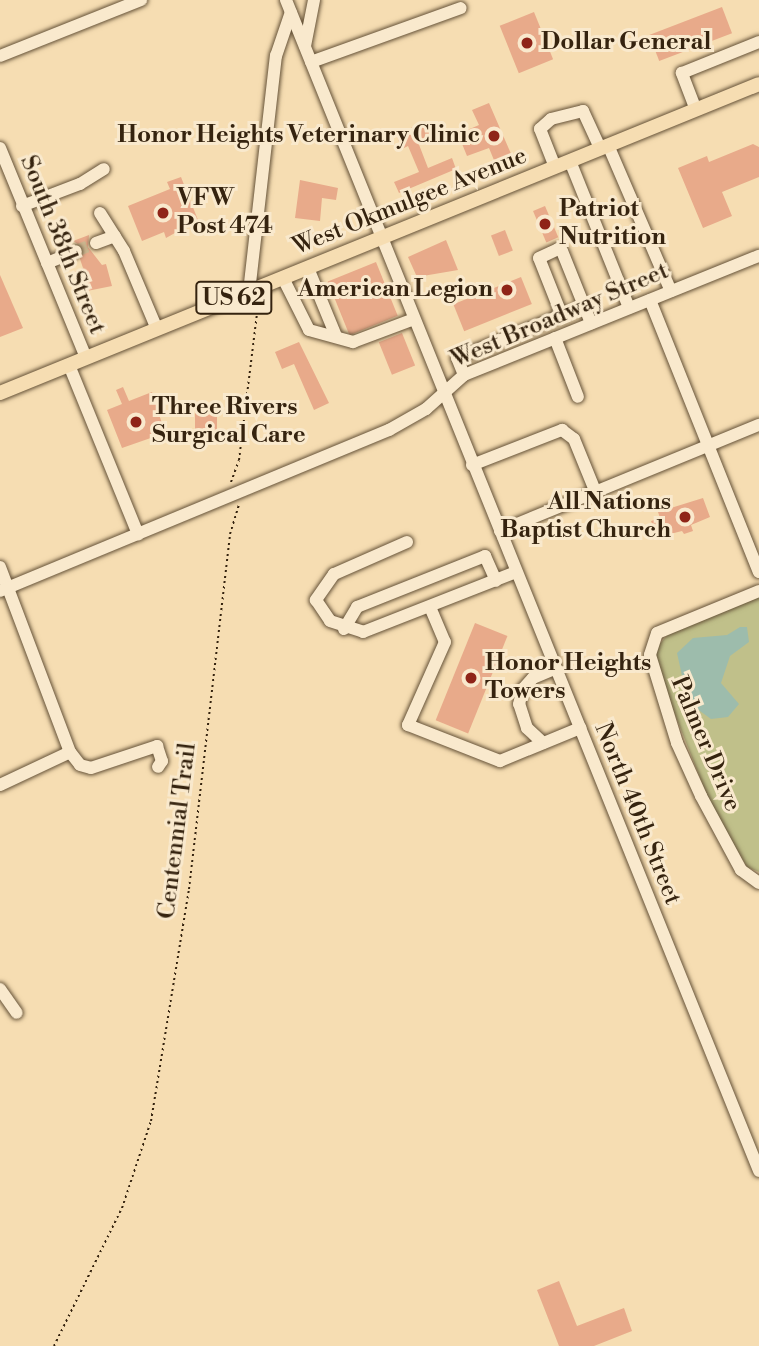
<!DOCTYPE html>
<html>
<head>
<meta charset="utf-8">
<style>
  body { margin:0 }
  #map { position:relative; width:759px; height:1346px; overflow:hidden; background:#f6ddb2; font-family:"Libre Bodoni",serif }
  div>[style] { position:absolute }
  [style*='--x'] { left:calc(var(--x)*1px); top:calc(var(--y)*1px); width:calc(var(--w)*1px); rotate:calc(var(--a)*1deg) }
  .green>* { inset:0; background:#c0c08a }
  .water>* { inset:0; background:#9dbcac }
  .building>* { inset:0; background:#e8aa8a; transform-origin:0 0 }
  .minor-tunnel>* { height:12px; margin-top:-6px; transform-origin:0; background:repeating-linear-gradient(90deg,#cfb891 0 12px,transparent 0 18px) }
  .path>* { height:2px; margin-top:-1px; transform-origin:0; background:repeating-linear-gradient(90deg,#35230f 0 2px,transparent 0 5.5px) }
  .roads { filter:drop-shadow(0 0 2px #655238) drop-shadow(0 0 2px #655238) }
  .minor>* { height:12px; margin:-6px; padding:0 6px; transform-origin:6px; border-radius:6px; background:#f9e9cd }
  .major>* { height:14px; margin:-7px; padding:0 7px; transform-origin:7px; border-radius:7px; background:#f6ddb2 }
  .dots>* { width:19px; height:19px; translate:-50% -50%; box-sizing:border-box; border:4px solid #f9e9cd; border-radius:50% }
  span { translate:-50% -50%; white-space:nowrap; text-align:center; line-height:1.15; -webkit-text-stroke:6px #f9e9cd; paint-order:stroke }
  .shield-label span { padding:2px 5px; background:#f9e9cd; border:2px solid; border-radius:5px; -webkit-text-stroke-width:0 }
  .shield-label { font-size:23px; color:#35230f; font-weight:700 }
  .poi-label { font-size:24px; color:#35230f; font-weight:700 }
  .left { translate:0 -50%; text-align:left }
  .right { translate:-100% -50%; text-align:right }
  .street-label { font-size:24px; color:#35230f }
</style>
</head>
<body>
<div id="map">
  <div class="green">
    <div style="clip-path:polygon(759px 597px,759px 872px,747px 867px,712px 808px,653px 659px,656px 648px,671px 631px)"></div>
  </div>
  <div class="water">
    <div style="clip-path:polygon(740px 627px,747px 627px,749px 642px,730px 656px,721px 683px,739px 704px,728px 717px,711px 719px,693px 706px,686px 694px,677px 653px,693px 638px,727px 635px)"></div>
  </div>
  <div class="building">
    <div style="left:722px;top:7px;width:28px;height:78px;rotate:69deg"></div>
    <div style="left:534px;top:12px;width:51px;height:37px;rotate:68deg"></div>
    <div style="clip-path:polygon(489px 103px,515px 163px,498px 170px,489px 148px,467px 156px,458px 134px,479px 125px,472px 110px)"></div>
    <div style="clip-path:polygon(428px 121px,434px 136px,418px 142px,428px 168px,452px 158px,456px 169px,399px 193px,394px 182px,419px 172px,408px 146px,402px 149px,396px 134px)"></div>
    <div style="clip-path:polygon(753px 144px,759px 147px,759px 177px,722px 192px,732px 216px,703px 228px,678px 168px,707px 156px,709px 162px)"></div>
    <div style="clip-path:polygon(181px 177px,198px 220px,166px 238px,164px 232px,142px 241px,128px 206px,170px 189px,167px 182px)"></div>
    <div style="clip-path:polygon(300px 180px,338px 188px,336px 200px,322px 198px,320px 221px,295px 218px)"></div>
    <div style="left:545px;top:206px;width:34px;height:13px;rotate:67deg"></div>
    <div style="left:505px;top:230px;width:22px;height:15px;rotate:69deg"></div>
    <div style="clip-path:polygon(89px 235px,88px 247px,102px 265px,106px 264px,112px 286px,82px 292px,74px 272px,83px 268px,80px 259px,84px 248px,73px 241px)"></div>
    <div style="clip-path:polygon(446px 240px,458px 270px,417px 277px,408px 257px)"></div>
    <div style="left:376px;top:262px;width:58px;height:52px;rotate:68deg"></div>
    <div style="clip-path:polygon(0 275px,23px 328px,0 337px)"></div>
    <div style="left:521px;top:277px;width:29px;height:73px;rotate:68deg"></div>
    <div style="left:402px;top:333px;width:35px;height:25px;rotate:68deg"></div>
    <div style="clip-path:polygon(299px 342px,329px 403px,314px 410px,294px 364px,282px 369px,275px 352px)"></div>
    <div style="clip-path:polygon(123px 387px,129px 401px,152px 392px,165px 433px,122px 448px,107px 410px,122px 404px,116px 390px)"></div>
    <div style="left:195px;top:411px;width:22px;height:21px"></div>
    <div style="clip-path:polygon(703px 498px,710px 517px,691px 525px,693px 531px,684px 534px,682px 531px,658px 537px,651px 521px,660px 518px,658px 512px)"></div>
    <div style="left:475px;top:623px;width:35px;height:105px;rotate:22deg"></div>
    <div style="clip-path:polygon(559px 1281px,577px 1326px,624px 1308px,632px 1331px,594px 1346px,559px 1346px,537px 1290px)"></div>
  </div>
  <div class="minor-tunnel">
    <div style="--x:76;--y:251;--w:22;--a:-22"></div>
  </div>
  <div class="path">
    <div style="--x:231;--y:482;--w:23;--a:-70"></div>
    <div style="--x:239;--y:460;--w:155;--a:-83"></div>
    <div style="--x:54;--y:1346;--w:154;--a:-63.8"></div>
    <div style="--x:122;--y:1208;--w:92;--a:-71.6"></div>
    <div style="--x:151;--y:1121;--w:235;--a:-80.7"></div>
    <div style="--x:189;--y:889;--w:357;--a:-83.4"></div>
    <div style="--x:230;--y:534;--w:31;--a:-73"></div>
  </div>
  <div class="roads">
    <div class="minor">
      <div style="--x:286;--y:0;--w:1263;--a:68"></div>
      <div style="--x:305;--y:46;--w:47;--a:-78.9"></div>
      <div style="--x:0;--y:56;--w:152;--a:-21.7"></div>
      <div style="--x:311;--y:62;--w:159;--a:-19.8"></div>
      <div style="--x:696;--y:110;--w:40;--a:-111"></div>
      <div style="--x:682;--y:73;--w:83;--a:-21.9"></div>
      <div style="--x:608;--y:145;--w:159;--a:66.7"></div>
      <div style="--x:0;--y:148;--w:227;--a:67.7"></div>
      <div style="--x:570;--y:161;--w:158;--a:68.1"></div>
      <div style="--x:555;--y:167;--w:41;--a:-111.5"></div>
      <div style="--x:540;--y:129;--w:15;--a:-42"></div>
      <div style="--x:551;--y:119;--w:33;--a:-14"></div>
      <div style="--x:583;--y:111;--w:41;--a:65.3"></div>
      <div style="--x:22;--y:206;--w:62;--a:-20.8"></div>
      <div style="--x:80;--y:184;--w:28;--a:-32"></div>
      <div style="--x:100;--y:213;--w:45;--a:57.7"></div>
      <div style="--x:124;--y:251;--w:85;--a:67.1"></div>
      <div style="--x:96;--y:243;--w:20;--a:-20"></div>
      <div style="--x:47;--y:263;--w:31;--a:-22"></div>
      <div style="--x:308;--y:268;--w:74;--a:67.6"></div>
      <div style="--x:283;--y:278;--w:58;--a:63.4"></div>
      <div style="--x:309;--y:330;--w:46;--a:15.3"></div>
      <div style="--x:353;--y:342;--w:65;--a:-20.7"></div>
      <div style="--x:249;--y:292;--w:238;--a:-83.5"></div>
      <div style="--x:276;--y:56;--w:46;--a:-71.2"></div>
      <div style="--x:650;--y:300;--w:293;--a:68.2"></div>
      <div style="--x:562;--y:316;--w:62;--a:-111.6"></div>
      <div style="--x:539;--y:258;--w:21;--a:-25"></div>
      <div style="--x:558;--y:249;--w:4;--a:27"></div>
      <div style="--x:562;--y:251;--w:78;--a:68.1"></div>
      <div style="--x:555;--y:338;--w:63;--a:68.7"></div>
      <div style="--x:69;--y:365;--w:183;--a:67.8"></div>
      <div style="--x:464;--y:375;--w:18;--a:-112"></div>
      <div style="--x:457;--y:358;--w:137;--a:-22.3"></div>
      <div style="--x:472;--y:465;--w:97;--a:-21.3"></div>
      <div style="--x:562;--y:430;--w:15;--a:37"></div>
      <div style="--x:574;--y:439;--w:58;--a:67.8"></div>
      <div style="--x:500;--y:531;--w:280;--a:-22.3"></div>
      <div style="--x:407;--y:542;--w:80;--a:156.3"></div>
      <div style="--x:334;--y:574;--w:32;--a:125"></div>
      <div style="--x:316;--y:600;--w:25;--a:56"></div>
      <div style="--x:330;--y:621;--w:35;--a:18"></div>
      <div style="--x:363;--y:632;--w:164;--a:-21.4"></div>
      <div style="--x:0;--y:567;--w:198;--a:69.3"></div>
      <div style="--x:0;--y:591;--w:421;--a:-22.5"></div>
      <div style="--x:389;--y:430;--w:43;--a:-29.6"></div>
      <div style="--x:426;--y:409;--w:51;--a:-41.8"></div>
      <div style="--x:464;--y:375;--w:318;--a:-22"></div>
      <div style="--x:759;--y:591;--w:110;--a:157.6"></div>
      <div style="--x:657;--y:633;--w:23;--a:108"></div>
      <div style="--x:650;--y:655;--w:92;--a:72.9"></div>
      <div style="--x:677;--y:743;--w:58;--a:65.6"></div>
      <div style="--x:701;--y:796;--w:84;--a:61.6"></div>
      <div style="--x:741;--y:870;--w:22;--a:36"></div>
      <div style="--x:430;--y:607;--w:38;--a:67"></div>
      <div style="--x:445;--y:642;--w:91;--a:114"></div>
      <div style="--x:408;--y:725;--w:99;--a:21.4"></div>
      <div style="--x:500;--y:761;--w:87;--a:-22.4"></div>
      <div style="--x:344;--y:629;--w:26;--a:-59"></div>
      <div style="--x:357;--y:607;--w:138;--a:-21.7"></div>
      <div style="--x:485;--y:556;--w:27;--a:66"></div>
      <div style="--x:543;--y:743;--w:22;--a:-137"></div>
      <div style="--x:527;--y:728;--w:25;--a:-108"></div>
      <div style="--x:519;--y:704;--w:16;--a:-75"></div>
      <div style="--x:523;--y:689;--w:15;--a:-48"></div>
      <div style="--x:533;--y:678;--w:25;--a:-23"></div>
      <div style="--x:70;--y:752;--w:16;--a:52"></div>
      <div style="--x:80;--y:765;--w:11;--a:15"></div>
      <div style="--x:91;--y:768;--w:70;--a:-18.4"></div>
      <div style="--x:157;--y:746;--w:16;--a:72"></div>
      <div style="--x:162;--y:761;--w:7;--a:124"></div>
      <div style="--x:0;--y:785;--w:77;--a:-25.2"></div>
      <div style="--x:0;--y:989;--w:29;--a:55"></div>
    </div>
    <div class="major">
      <div style="--x:0;--y:393;--w:819;--a:-22.15"></div>
    </div>
  </div>
  <div class="dots">
    <div style="left:527px;top:43px;background:#8f2418"></div>
    <div style="left:494px;top:136px;background:#8f2418"></div>
    <div style="left:163px;top:213px;background:#8f2418"></div>
    <div style="left:545px;top:224px;background:#8f2418"></div>
    <div style="left:507px;top:290px;background:#8f2418"></div>
    <div style="left:136px;top:422px;background:#8f2418"></div>
    <div style="left:685px;top:517px;background:#8f2418"></div>
    <div style="left:471px;top:678px;background:#8f2418"></div>
  </div>
  <div class="shield-label">
    <span style="left:234px;top:298px">US 62</span>
  </div>
  <div class="poi-label">
    <span class="left" style="left:541px;top:43px">Dollar General</span>
    <span class="right" style="left:480px;top:136px">Honor Heights Veterinary Clinic</span>
    <span class="left" style="left:177px;top:213px">VFW<br>Post 474</span>
    <span class="left" style="left:559px;top:224px">Patriot<br>Nutrition</span>
    <span class="right" style="left:493px;top:290px">American Legion</span>
    <span class="left" style="left:152px;top:422px">Three Rivers<br>Surgical Care</span>
    <span class="right" style="left:671px;top:517px">All Nations<br>Baptist Church</span>
    <span class="left" style="left:485px;top:678px">Honor Heights<br>Towers</span>
  </div>
  <div class="street-label">
    <span style="left:410px;top:202px;rotate:-22deg">West Okmulgee Avenue</span>
    <span style="left:62px;top:245px;rotate:68deg">South 38th Street</span>
    <span style="left:560px;top:316px;rotate:-23deg">West Broadway Street</span>
    <span style="left:705px;top:744px;rotate:67deg">Palmer Drive</span>
    <span style="left:637px;top:814px;rotate:68deg">North 40th Street</span>
    <span style="left:178px;top:831px;rotate:-83deg">Centennial Trail</span>
  </div>
</div>
</body>
</html>
